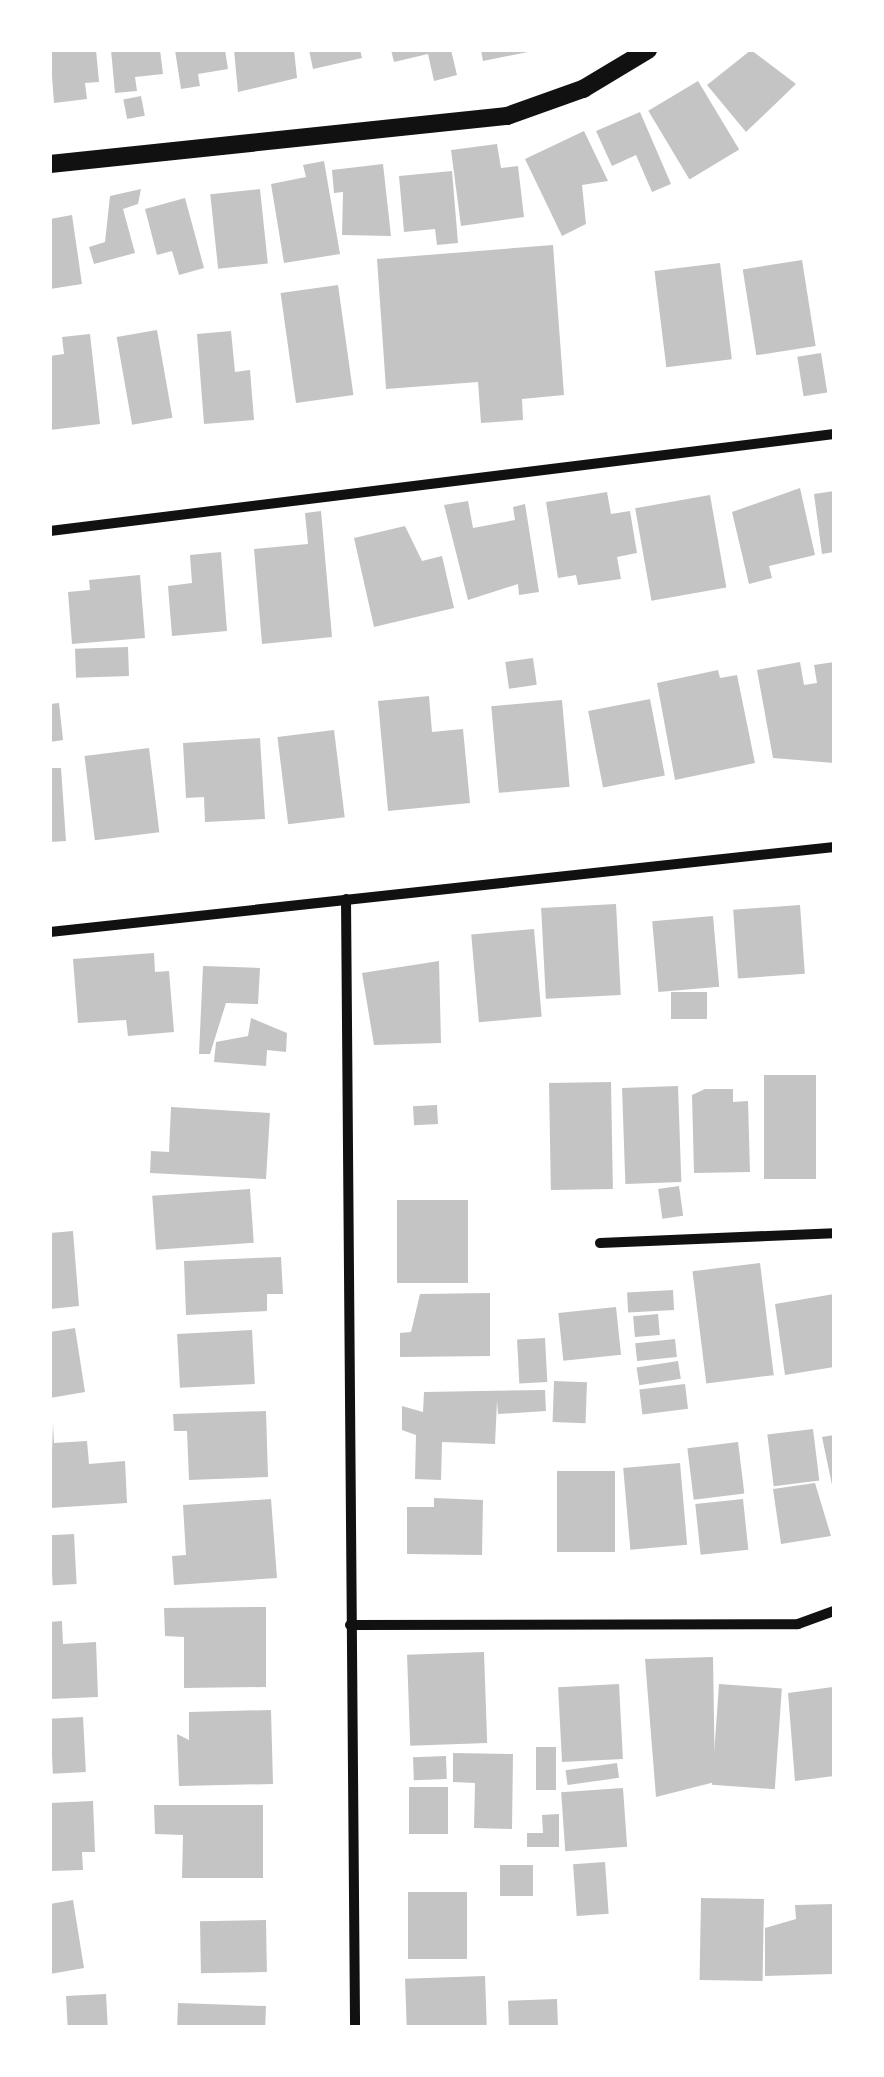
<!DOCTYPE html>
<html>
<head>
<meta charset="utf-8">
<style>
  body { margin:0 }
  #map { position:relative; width:884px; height:2077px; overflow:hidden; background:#fff; font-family:"Titillium Web",sans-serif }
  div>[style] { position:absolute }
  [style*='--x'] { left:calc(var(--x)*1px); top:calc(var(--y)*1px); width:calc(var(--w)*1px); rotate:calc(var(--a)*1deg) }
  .building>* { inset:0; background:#c4c4c4; transform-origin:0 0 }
  .minor>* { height:10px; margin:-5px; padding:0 5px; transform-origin:5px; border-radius:5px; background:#111 }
  .tertiary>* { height:18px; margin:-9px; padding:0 9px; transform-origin:9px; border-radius:9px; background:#111 }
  span { translate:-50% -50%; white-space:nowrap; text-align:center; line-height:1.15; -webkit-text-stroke:9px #fff; paint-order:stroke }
  .frame { position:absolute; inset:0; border:52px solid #fff; pointer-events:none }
</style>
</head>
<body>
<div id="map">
  <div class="building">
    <div style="clip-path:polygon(50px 50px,96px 50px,99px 82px,85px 83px,87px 99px,54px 103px)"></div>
    <div style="clip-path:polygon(111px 50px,160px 50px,163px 74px,135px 77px,137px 91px,115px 93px)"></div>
    <div style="clip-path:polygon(175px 50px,225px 50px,228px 69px,198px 74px,200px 86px,181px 89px)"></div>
    <div style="clip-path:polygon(234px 50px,294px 50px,297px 78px,238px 92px)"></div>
    <div style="clip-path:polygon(309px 50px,360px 50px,362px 58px,313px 69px)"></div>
    <div style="clip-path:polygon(391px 50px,451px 50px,457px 75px,434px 81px,428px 54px,394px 62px)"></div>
    <div style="clip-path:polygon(481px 50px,527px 50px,528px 52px,483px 61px)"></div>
    <div style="clip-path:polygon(751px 50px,796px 84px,746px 132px,707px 85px)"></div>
    <div style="left:698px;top:81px;width:80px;height:58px;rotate:59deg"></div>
    <div style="left:141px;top:96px;width:20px;height:18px;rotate:79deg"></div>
    <div style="clip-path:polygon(640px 112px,671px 184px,652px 192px,636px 155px,612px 166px,596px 131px)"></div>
    <div style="clip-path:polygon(584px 131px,608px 181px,582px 185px,586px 224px,562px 236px,525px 159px)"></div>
    <div style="clip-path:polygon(497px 144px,501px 168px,518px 166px,524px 217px,461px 226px,451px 150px)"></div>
    <div style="clip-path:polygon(324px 161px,340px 254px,284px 263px,271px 184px,306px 177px,303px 165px)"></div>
    <div style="clip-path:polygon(383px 164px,391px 236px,342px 235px,343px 192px,334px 193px,332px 170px)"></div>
    <div style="clip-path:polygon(452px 171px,458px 243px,437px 245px,435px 229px,404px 232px,399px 176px)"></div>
    <div style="clip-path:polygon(141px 189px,138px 204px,123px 209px,135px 253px,94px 264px,89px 247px,105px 242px,110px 196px)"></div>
    <div style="left:260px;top:189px;width:75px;height:50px;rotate:84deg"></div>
    <div style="clip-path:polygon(185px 198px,204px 268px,179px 275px,172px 251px,157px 255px,145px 209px)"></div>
    <div style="clip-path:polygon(72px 215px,82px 284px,50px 289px,50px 219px)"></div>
    <div style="clip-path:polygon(553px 245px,564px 395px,522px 399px,523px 420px,481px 423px,478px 382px,386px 389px,377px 259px)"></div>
    <div style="left:802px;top:260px;width:87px;height:60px;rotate:81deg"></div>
    <div style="left:720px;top:263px;width:97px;height:66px;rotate:83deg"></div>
    <div style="left:338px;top:285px;width:111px;height:58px;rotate:82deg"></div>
    <div style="left:157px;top:330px;width:89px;height:41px;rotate:80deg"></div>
    <div style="clip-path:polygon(231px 331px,235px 372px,250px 370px,254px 420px,204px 424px,197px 334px)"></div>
    <div style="clip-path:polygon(90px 334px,100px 424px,50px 430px,50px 356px,64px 354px,62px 337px)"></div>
    <div style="left:821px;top:353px;width:40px;height:24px;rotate:81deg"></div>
    <div style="clip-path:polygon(800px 488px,815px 555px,769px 566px,772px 578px,749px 584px,732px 512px)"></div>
    <div style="clip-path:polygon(834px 491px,834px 552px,822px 554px,814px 494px)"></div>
    <div style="clip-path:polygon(607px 492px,611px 514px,630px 511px,637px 553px,617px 557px,621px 579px,578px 585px,576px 575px,558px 578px,546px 502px)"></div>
    <div style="left:710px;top:495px;width:94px;height:76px;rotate:80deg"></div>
    <div style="clip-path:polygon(468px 501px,473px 528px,515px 520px,513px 507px,525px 504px,539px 592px,519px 595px,518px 584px,468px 600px,444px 505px)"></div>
    <div style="clip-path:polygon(321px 511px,332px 637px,262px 644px,254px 549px,308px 544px,305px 513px)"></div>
    <div style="clip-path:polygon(405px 526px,422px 561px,442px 556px,454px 608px,374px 627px,354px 538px)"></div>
    <div style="clip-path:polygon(221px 552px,227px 631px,172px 636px,168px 586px,192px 583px,190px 555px)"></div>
    <div style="clip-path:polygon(140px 575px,145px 638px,72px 644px,68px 592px,90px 590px,89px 580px)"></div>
    <div style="left:128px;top:647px;width:29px;height:53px;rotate:88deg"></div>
    <div style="left:533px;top:658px;width:27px;height:28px;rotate:82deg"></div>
    <div style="clip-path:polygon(800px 662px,804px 685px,817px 683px,814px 665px,834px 662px,834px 763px,773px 758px,757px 670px)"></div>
    <div style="clip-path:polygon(718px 670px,720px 678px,737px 675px,755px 763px,675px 780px,657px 683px)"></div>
    <div style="clip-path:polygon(429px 696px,432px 732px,463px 729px,470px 803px,388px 811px,378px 701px)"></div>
    <div style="left:650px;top:699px;width:78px;height:63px;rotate:79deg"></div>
    <div style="left:562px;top:700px;width:87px;height:71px;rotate:85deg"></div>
    <div style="clip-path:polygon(59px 703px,63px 740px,50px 742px,50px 704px)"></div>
    <div style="left:334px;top:730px;width:88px;height:57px;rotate:83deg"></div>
    <div style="clip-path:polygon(260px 738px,265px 819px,205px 822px,204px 797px,186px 798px,183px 743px)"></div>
    <div style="left:149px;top:748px;width:85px;height:65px;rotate:83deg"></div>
    <div style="clip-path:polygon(50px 768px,61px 768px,66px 841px,50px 842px)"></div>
    <div style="left:616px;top:904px;width:91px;height:75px;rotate:87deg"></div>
    <div style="left:800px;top:905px;width:69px;height:67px;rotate:86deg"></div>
    <div style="left:713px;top:916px;width:71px;height:61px;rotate:85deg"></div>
    <div style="left:534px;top:929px;width:88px;height:63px;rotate:85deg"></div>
    <div style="clip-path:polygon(154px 953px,155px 972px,169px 971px,174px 1032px,128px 1036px,126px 1020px,78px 1023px,73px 959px)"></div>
    <div style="clip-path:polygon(439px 961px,441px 1043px,374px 1045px,362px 973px)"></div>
    <div style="clip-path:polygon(203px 966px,260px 968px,258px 1004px,226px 1003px,210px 1054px,199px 1054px)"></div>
    <div style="left:707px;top:992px;width:27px;height:36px;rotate:90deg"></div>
    <div style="clip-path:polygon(251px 1018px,287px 1033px,286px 1052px,267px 1050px,266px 1066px,214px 1062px,216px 1042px,248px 1036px)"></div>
    <div style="left:764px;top:1075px;width:52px;height:104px"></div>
    <div style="left:611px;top:1082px;width:107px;height:62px;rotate:89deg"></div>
    <div style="left:678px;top:1086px;width:96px;height:56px;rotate:88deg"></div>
    <div style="clip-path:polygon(705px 1089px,733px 1089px,733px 1102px,748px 1101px,750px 1172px,694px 1173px,692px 1095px)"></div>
    <div style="left:437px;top:1105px;width:19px;height:24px;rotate:87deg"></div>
    <div style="clip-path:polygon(171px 1107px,270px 1113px,266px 1179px,150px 1173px,151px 1151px,169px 1152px)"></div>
    <div style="left:679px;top:1186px;width:30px;height:21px;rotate:82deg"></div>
    <div style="left:250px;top:1189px;width:54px;height:98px;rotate:86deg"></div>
    <div style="left:397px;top:1200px;width:71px;height:83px"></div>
    <div style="clip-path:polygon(73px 1231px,79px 1306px,50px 1309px,50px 1233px)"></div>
    <div style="clip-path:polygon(281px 1257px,283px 1294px,267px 1294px,267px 1311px,186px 1315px,184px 1261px)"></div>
    <div style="left:760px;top:1263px;width:113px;height:68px;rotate:83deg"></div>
    <div style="left:673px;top:1290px;width:20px;height:46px;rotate:87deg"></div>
    <div style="clip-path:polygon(490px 1293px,490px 1356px,400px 1357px,400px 1333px,411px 1332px,420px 1294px)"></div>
    <div style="clip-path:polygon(834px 1294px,834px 1367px,785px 1375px,775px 1304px)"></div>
    <div style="left:616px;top:1307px;width:48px;height:58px;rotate:84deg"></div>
    <div style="left:658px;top:1314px;width:21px;height:25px;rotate:85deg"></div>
    <div style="clip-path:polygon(75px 1328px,85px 1392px,50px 1398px,50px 1332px)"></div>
    <div style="left:252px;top:1330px;width:54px;height:75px;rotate:87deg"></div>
    <div style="left:545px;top:1338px;width:44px;height:28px;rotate:87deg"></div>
    <div style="left:675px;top:1339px;width:18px;height:40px;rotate:84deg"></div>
    <div style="left:678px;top:1361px;width:18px;height:42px;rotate:81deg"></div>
    <div style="left:554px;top:1381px;width:33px;height:41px;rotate:2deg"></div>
    <div style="left:685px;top:1384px;width:25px;height:46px;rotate:83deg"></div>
    <div style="clip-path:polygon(545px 1390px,546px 1411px,498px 1414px,497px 1401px,495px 1444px,442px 1442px,441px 1480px,415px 1479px,416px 1435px,402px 1430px,402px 1406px,423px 1412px,424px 1392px)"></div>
    <div style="clip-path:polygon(266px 1411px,268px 1477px,189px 1480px,187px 1431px,174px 1431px,173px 1414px)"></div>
    <div style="clip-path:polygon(53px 1423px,54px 1443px,87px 1441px,89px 1464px,125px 1461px,127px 1503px,50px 1508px)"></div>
    <div style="left:813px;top:1429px;width:52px;height:46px;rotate:83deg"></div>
    <div style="clip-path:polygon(834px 1435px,834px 1485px,832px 1485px,822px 1437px)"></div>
    <div style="left:738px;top:1442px;width:52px;height:51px;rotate:83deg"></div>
    <div style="left:680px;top:1463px;width:82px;height:57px;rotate:85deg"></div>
    <div style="left:557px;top:1471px;width:58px;height:81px"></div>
    <div style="clip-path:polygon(815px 1483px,831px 1536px,781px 1544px,773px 1489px)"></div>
    <div style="clip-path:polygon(434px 1498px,483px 1500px,482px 1555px,407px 1554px,407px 1507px,434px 1507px)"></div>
    <div style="clip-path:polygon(271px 1499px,277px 1578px,174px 1585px,172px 1556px,186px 1555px,183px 1505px)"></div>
    <div style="left:743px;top:1499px;width:51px;height:48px;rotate:84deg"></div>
    <div style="left:74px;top:1534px;width:50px;height:24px;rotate:87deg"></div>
    <div style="clip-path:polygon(266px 1607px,266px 1687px,184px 1688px,184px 1637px,165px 1636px,164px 1608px)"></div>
    <div style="clip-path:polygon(62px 1621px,63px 1644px,96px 1642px,98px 1697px,50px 1699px,50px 1622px)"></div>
    <div style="left:484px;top:1652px;width:91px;height:77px;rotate:88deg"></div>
    <div style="clip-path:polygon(713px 1657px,715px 1782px,656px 1797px,645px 1659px)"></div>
    <div style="left:619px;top:1684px;width:75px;height:61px;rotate:87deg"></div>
    <div style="left:719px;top:1684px;width:63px;height:101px;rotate:4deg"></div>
    <div style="clip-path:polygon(833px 1687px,834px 1776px,795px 1781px,788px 1693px)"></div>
    <div style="clip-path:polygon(271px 1710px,273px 1784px,179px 1786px,177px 1734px,189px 1740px,189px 1712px)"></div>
    <div style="left:83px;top:1717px;width:55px;height:33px;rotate:87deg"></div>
    <div style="left:536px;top:1747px;width:20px;height:43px"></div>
    <div style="clip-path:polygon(453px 1753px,513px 1754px,512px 1829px,474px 1828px,475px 1783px,453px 1782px)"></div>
    <div style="left:446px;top:1756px;width:23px;height:33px;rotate:88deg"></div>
    <div style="left:617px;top:1763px;width:15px;height:52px;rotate:82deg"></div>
    <div style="left:448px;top:1787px;width:47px;height:39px;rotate:90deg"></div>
    <div style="left:623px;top:1788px;width:59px;height:62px;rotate:86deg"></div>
    <div style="clip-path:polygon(93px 1801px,95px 1852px,82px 1852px,83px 1870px,50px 1871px,50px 1803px)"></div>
    <div style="clip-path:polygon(154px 1805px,263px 1805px,263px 1878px,182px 1878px,183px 1835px,155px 1834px)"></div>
    <div style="clip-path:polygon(559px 1814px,559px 1847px,527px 1847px,527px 1833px,543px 1833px,542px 1815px)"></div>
    <div style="left:605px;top:1862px;width:52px;height:32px;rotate:86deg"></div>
    <div style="left:500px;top:1865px;width:33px;height:31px"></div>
    <div style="left:408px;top:1892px;width:59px;height:67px"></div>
    <div style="left:701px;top:1898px;width:63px;height:82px;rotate:1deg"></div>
    <div style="clip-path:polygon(73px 1900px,84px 1968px,50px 1974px,50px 1904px)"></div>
    <div style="clip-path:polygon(834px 1904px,834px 1974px,765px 1976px,765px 1928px,796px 1919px,795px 1905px)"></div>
    <div style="left:266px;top:1920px;width:52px;height:66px;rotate:89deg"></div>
    <div style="left:485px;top:1976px;width:51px;height:80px;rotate:88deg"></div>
    <div style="left:106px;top:1994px;width:33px;height:40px;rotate:87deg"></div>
    <div style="left:557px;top:1999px;width:28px;height:49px;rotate:88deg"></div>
    <div style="left:178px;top:2003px;width:88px;height:24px;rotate:2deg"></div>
  </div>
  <div class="minor">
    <div style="--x:50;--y:531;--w:790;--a:-7.05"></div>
    <div style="--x:346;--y:899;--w:1128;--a:89.54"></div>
    <div style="--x:50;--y:932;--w:789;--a:-6.19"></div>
    <div style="--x:600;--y:1243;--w:234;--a:-2.4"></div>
    <div style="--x:350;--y:1625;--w:448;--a:-0.1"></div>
    <div style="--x:798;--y:1624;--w:38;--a:-20"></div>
  </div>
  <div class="tertiary">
    <div style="--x:50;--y:164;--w:460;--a:-6"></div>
    <div style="--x:507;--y:116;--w:81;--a:-19.6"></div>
    <div style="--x:583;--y:89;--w:76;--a:-31"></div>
  </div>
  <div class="frame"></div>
</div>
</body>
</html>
